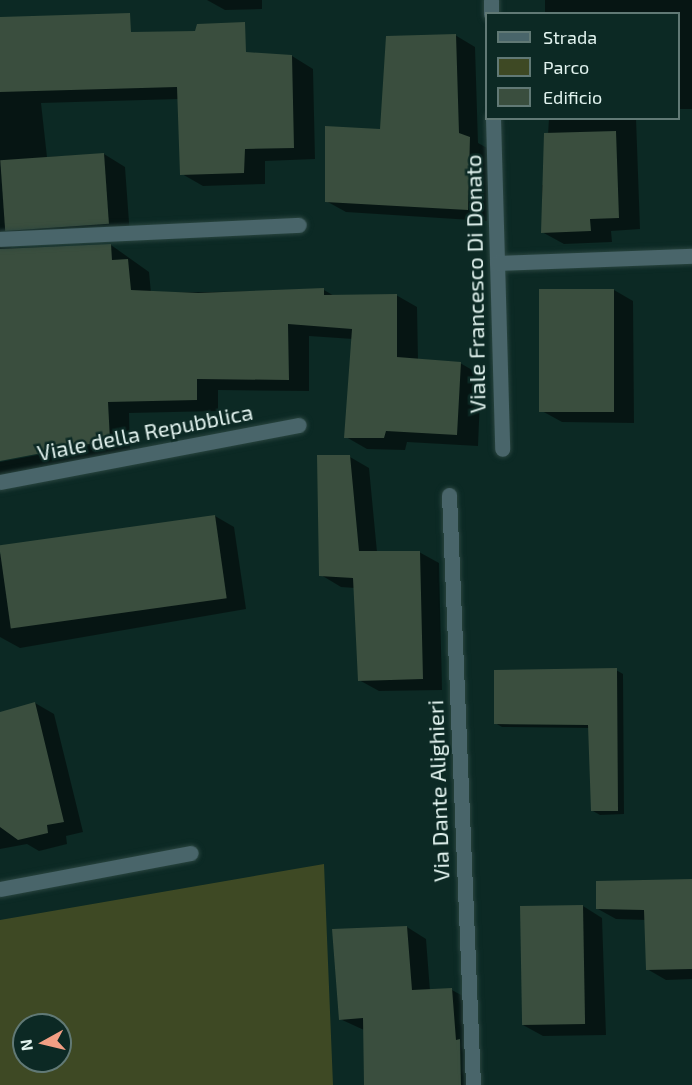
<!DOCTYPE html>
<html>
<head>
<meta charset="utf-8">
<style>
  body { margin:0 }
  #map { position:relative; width:692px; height:1085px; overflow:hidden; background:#0c2924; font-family:"Exo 2",sans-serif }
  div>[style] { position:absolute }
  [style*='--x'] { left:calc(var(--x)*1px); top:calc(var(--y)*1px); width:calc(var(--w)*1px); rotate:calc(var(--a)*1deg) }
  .green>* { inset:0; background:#3e4924 }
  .shadow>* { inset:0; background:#0007 }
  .building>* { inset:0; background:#3a4e3e; transform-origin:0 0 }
  .roads { filter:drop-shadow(0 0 2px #2a4540) drop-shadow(0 0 2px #2a4540) }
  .lane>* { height:15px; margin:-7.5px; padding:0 7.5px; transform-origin:7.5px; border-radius:7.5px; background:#49656a }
  .street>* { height:15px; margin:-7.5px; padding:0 7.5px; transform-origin:7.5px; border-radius:7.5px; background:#49656a }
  span { translate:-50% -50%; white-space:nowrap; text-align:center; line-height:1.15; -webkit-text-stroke:5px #0c2924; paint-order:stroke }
  .street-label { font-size:22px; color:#e1f2ee }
  .legend { position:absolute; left:485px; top:12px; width:195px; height:108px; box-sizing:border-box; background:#0c2924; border:2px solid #617975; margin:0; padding:8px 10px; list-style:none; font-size:18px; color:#e1f2ee }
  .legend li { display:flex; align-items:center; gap:12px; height:30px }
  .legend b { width:30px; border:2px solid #617975 }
  .north { position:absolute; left:12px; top:1013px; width:60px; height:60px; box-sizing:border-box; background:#0c2924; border:2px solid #617975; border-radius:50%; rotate:262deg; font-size:16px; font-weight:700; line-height:24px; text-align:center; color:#e1f2ee }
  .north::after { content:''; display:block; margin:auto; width:21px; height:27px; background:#f39f84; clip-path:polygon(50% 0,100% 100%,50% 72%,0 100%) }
</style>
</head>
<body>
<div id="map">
  <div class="green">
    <div style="clip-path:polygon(evenodd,324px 864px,333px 1085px,0 1085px,0 920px,324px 864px,24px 1025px,60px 1025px,60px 1061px,24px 1061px,24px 1025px)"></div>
  </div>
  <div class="shadow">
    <div style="clip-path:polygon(207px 0,262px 0,262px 9px,225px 10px)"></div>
    <div style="clip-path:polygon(545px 0,692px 0,692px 109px,678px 109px,678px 14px,545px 14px)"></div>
    <div style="clip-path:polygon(0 18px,112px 45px,292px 56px,313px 69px,315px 159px,265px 161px,265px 184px,203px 186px,182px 174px,179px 99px,41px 103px,47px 157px,104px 154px,125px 167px,130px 236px,21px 241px,10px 248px,111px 245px,149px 272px,151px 293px,324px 290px,336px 297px,396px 295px,417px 307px,418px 360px,460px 363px,481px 375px,478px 446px,407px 442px,405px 450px,367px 449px,346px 437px,353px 339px,309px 336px,309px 391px,218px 390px,218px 411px,129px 413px,130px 452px,0 476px,0 462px,117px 440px,0 459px)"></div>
    <div style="clip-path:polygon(455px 35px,475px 47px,478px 143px,489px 149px,487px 221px,346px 212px,326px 201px)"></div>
    <div style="clip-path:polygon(549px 118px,636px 118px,640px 229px,611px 231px,612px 242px,564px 244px,542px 232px,542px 185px,545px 185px)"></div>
    <div style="clip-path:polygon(614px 290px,633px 301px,634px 423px,562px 422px,542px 411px)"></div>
    <div style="clip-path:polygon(350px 457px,369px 468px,377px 552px,419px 552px,439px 563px,442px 690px,379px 691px,359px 680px,355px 588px,341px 587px,321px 575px)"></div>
    <div style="clip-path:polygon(215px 516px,234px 527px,246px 609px,20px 648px,0 637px,0 554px)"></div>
    <div style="clip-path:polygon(616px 670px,623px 674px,624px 814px,600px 815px,593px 811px,590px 728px,502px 727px,495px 723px)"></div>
    <div style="clip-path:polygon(35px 703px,54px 714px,83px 832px,66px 836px,67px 844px,39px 851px,27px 844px,0 849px,0 713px)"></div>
    <div style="clip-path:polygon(692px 881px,692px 979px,666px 980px,647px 969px,646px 920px,616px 919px,598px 909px)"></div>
    <div style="clip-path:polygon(583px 906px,602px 918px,606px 1035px,543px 1036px,523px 1025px)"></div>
    <div style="clip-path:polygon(407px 927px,426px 939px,430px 991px,452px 990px,472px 1001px,480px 1085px,365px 1085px,364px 1030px,340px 1019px)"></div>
  </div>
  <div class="building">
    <div style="clip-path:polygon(130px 13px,131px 32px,195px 31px,197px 24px,245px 22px,246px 52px,292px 55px,294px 148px,245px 149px,244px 173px,180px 175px,177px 87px,0 92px,0 17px)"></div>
    <div style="clip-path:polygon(456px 34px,459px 133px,470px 137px,468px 210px,325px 202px,325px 126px,380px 129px,386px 36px)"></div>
    <div style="clip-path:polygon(616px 131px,619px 218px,590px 219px,591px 231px,541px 233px,544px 133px)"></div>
    <div style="left:104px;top:153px;width:71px;height:104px;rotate:86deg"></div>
    <div style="clip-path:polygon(111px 244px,112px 260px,128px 259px,131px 290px,198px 293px,324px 288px,324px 295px,397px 294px,397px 357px,461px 362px,457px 435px,386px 431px,384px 438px,344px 438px,352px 329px,288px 324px,289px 380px,197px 379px,197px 400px,108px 402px,110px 440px,0 461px,0 249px)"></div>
    <div style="left:614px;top:289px;width:123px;height:75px;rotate:90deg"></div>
    <div style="clip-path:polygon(317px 455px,350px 455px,359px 551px,420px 551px,423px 679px,358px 681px,353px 578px,319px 576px)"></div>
    <div style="left:215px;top:515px;width:84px;height:218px;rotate:82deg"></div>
    <div style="clip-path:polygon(617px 668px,618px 811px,591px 811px,588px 725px,494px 724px,494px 670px)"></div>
    <div style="clip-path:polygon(35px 702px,64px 822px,47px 825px,48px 833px,18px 840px,0 827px,0 712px)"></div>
    <div style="clip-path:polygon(692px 879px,692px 969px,646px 970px,644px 910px,596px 909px,596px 881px)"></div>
    <div style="left:583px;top:905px;width:119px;height:63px;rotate:89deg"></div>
    <div style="clip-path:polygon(407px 926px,412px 990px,452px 988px,456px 1040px,460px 1039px,461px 1085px,364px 1085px,363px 1018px,339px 1020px,332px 929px)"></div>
  </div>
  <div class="roads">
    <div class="lane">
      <div style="--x:0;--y:239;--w:299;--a:-2.7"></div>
      <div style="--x:0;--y:482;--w:304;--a:-10.8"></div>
    </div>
    <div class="street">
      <div style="--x:491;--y:0;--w:14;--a:90"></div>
      <div style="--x:493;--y:118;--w:331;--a:88.4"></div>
      <div style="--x:497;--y:263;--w:195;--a:-2.1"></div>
      <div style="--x:449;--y:495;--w:590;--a:87.67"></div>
      <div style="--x:0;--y:889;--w:194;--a:-10.7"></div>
    </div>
  </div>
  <div class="street-label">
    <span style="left:475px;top:284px;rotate:-91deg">Viale Francesco Di Donato</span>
    <span style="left:145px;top:432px;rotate:-11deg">Viale della Repubblica</span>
    <span style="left:438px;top:791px;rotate:-92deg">Via Dante Alighieri</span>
  </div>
  <ul class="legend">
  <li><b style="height:8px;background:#49656a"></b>Strada</li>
  <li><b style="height:16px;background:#3e4924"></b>Parco</li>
  <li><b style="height:16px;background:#3a4e3e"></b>Edificio</li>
  </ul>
  <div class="north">N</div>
</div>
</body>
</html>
